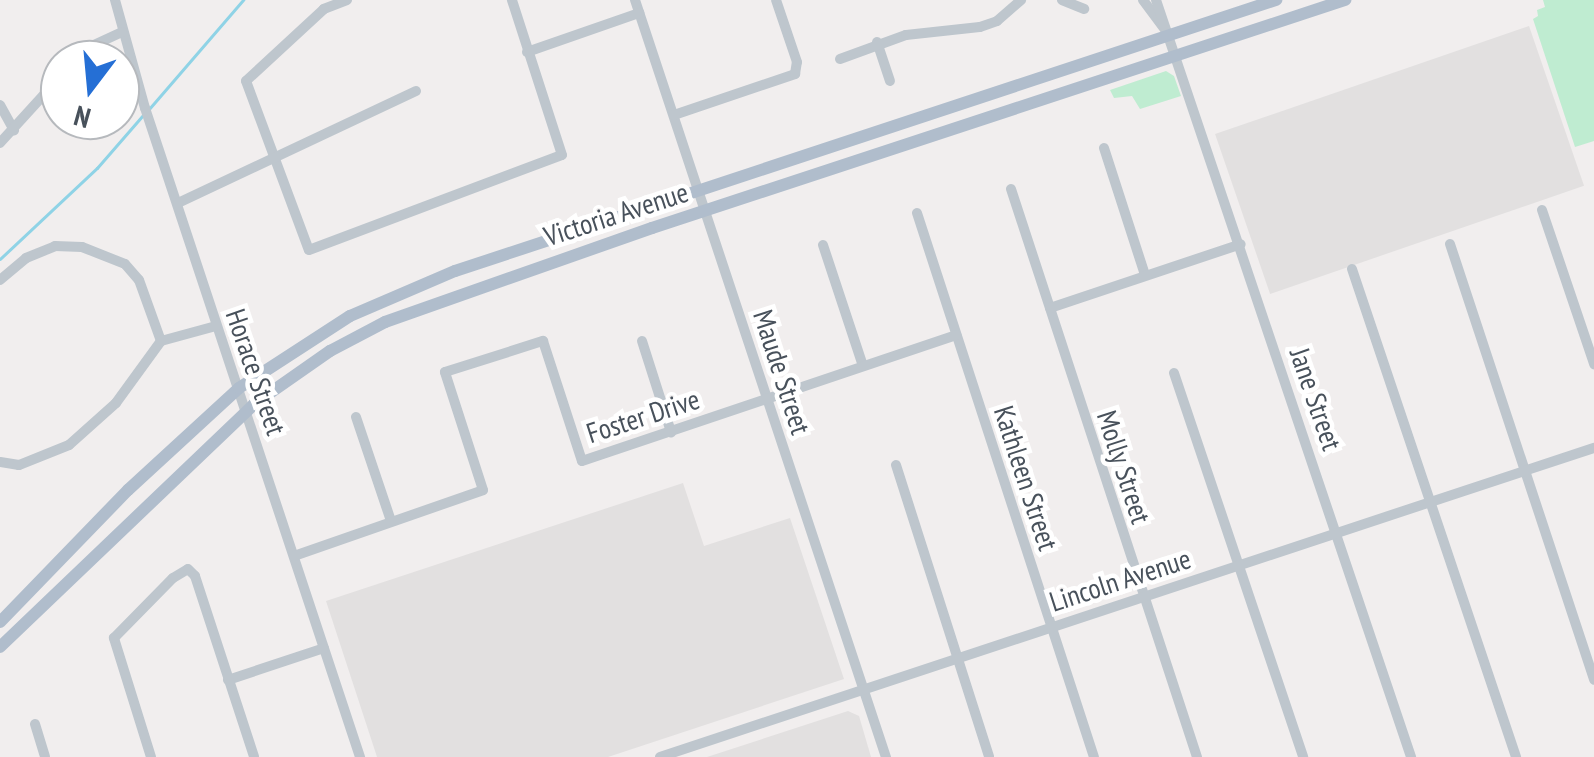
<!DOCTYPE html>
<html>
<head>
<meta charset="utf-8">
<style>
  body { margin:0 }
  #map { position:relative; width:1594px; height:757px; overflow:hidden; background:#f1eeee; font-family:"PT Sans Narrow",sans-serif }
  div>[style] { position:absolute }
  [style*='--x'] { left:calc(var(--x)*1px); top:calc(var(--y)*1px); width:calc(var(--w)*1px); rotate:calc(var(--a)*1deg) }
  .education>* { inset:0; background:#e2e0e0; transform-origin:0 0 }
  .green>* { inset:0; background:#bfecd1 }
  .stream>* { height:2.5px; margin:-1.25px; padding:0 1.25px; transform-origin:1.25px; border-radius:1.25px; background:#8fd3e6 }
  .minor>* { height:10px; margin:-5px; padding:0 5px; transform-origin:5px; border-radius:5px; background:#bec6cd }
  .major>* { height:12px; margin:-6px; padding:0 6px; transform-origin:6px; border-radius:6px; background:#b0bdcc }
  span { translate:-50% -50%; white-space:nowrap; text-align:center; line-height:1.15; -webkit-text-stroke:9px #fff; paint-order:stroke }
  .street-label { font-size:28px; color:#48515b }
  .north { position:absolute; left:40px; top:40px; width:100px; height:100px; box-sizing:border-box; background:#fff; border:2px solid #b6b9bd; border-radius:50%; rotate:196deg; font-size:28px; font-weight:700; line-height:40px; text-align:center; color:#48515b }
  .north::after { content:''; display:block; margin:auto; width:35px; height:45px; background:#256fd5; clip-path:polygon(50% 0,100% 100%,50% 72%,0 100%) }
</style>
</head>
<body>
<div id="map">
  <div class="education">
    <div style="left:1529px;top:26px;width:169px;height:332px;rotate:71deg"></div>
    <div style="clip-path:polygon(683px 483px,704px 546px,790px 518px,844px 679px,608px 757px,377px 757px,326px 601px)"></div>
    <div style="clip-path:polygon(848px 711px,859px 716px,871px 757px,707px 757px)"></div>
  </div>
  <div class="green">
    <div style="clip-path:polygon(1543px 0,1594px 0,1594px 141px,1575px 147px,1533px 19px,1538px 16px,1537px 10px,1545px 7px)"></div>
    <div style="clip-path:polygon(1166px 71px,1174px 76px,1181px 96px,1140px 109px,1132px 96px,1114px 98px,1110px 90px)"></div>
  </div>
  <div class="stream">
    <div style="--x:149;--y:109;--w:144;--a:-49.2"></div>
    <div style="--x:0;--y:259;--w:133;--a:-43.2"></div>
    <div style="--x:97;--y:168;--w:70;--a:-49"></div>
  </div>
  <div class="minor">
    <div style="--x:115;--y:0;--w:112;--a:74.5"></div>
    <div style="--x:145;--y:108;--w:684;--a:71.67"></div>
    <div style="--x:347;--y:0;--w:25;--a:159"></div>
    <div style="--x:324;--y:9;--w:106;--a:137.3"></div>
    <div style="--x:246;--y:81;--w:180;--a:69.6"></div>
    <div style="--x:309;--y:250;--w:270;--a:-20.6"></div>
    <div style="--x:562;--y:155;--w:163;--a:-107.9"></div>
    <div style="--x:635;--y:0;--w:798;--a:71.66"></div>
    <div style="--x:1062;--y:0;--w:24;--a:22"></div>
    <div style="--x:1143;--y:0;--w:44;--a:53.4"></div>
    <div style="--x:1156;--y:0;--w:799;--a:71.38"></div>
    <div style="--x:877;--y:42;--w:41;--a:71.6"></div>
    <div style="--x:527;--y:52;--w:119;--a:-19.2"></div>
    <div style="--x:840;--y:59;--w:70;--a:-20"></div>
    <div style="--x:906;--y:35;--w:74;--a:-6.2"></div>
    <div style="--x:980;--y:27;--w:18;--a:-19"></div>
    <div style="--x:997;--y:21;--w:32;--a:-41"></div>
    <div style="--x:75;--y:60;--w:13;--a:-51"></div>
    <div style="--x:83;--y:50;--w:43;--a:-24.8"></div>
    <div style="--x:0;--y:105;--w:29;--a:61"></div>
    <div style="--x:674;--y:115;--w:128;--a:-18.7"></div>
    <div style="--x:795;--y:74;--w:12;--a:-81"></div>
    <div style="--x:797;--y:62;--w:65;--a:-108.7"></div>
    <div style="--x:0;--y:143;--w:89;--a:-47.7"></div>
    <div style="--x:1104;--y:148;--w:133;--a:72.1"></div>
    <div style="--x:1011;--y:189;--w:598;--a:71.87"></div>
    <div style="--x:178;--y:203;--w:263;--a:-25.2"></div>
    <div style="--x:1542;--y:210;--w:163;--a:71.3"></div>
    <div style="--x:917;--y:213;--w:572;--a:71.98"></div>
    <div style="--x:1450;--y:244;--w:459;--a:71.7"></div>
    <div style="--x:823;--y:245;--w:127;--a:71.7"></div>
    <div style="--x:1352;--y:269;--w:515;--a:71.42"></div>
    <div style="--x:0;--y:280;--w:34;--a:-40"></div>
    <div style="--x:26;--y:258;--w:31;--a:-22"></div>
    <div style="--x:55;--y:246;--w:27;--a:2"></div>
    <div style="--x:82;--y:247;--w:46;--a:21.6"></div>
    <div style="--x:125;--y:264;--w:21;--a:49"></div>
    <div style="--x:139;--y:280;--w:65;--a:70.2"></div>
    <div style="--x:161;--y:341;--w:77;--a:126"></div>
    <div style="--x:116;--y:403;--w:63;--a:138.2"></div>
    <div style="--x:69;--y:445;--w:54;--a:158.2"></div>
    <div style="--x:19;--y:465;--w:19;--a:-171"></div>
    <div style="--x:1050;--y:308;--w:201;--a:-18.5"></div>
    <div style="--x:161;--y:341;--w:57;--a:-15.3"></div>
    <div style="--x:642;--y:341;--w:96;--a:72.3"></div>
    <div style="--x:1174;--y:373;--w:405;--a:71.4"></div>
    <div style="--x:356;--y:417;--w:110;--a:71.4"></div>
    <div style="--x:896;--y:465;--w:306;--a:72.3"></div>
    <div style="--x:294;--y:556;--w:200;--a:-19.2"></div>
    <div style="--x:483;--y:490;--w:124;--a:-107.9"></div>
    <div style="--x:445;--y:372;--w:103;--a:-17.6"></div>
    <div style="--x:543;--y:341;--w:126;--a:72"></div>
    <div style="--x:582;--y:461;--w:395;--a:-18.6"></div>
    <div style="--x:228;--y:680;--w:101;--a:-18.4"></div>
    <div style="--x:35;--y:724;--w:34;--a:73"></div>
    <div style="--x:151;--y:757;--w:125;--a:-107.3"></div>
    <div style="--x:114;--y:638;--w:84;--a:-45.5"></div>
    <div style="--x:173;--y:578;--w:17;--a:-31"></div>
    <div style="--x:188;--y:569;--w:10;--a:45"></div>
    <div style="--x:195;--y:576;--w:190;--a:71.9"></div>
    <div style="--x:660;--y:757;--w:984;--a:-18.31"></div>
  </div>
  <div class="major">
    <div style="--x:0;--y:622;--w:184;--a:-45.9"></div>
    <div style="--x:128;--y:490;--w:151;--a:-42.6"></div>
    <div style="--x:239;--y:388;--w:132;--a:-33"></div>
    <div style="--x:350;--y:316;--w:114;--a:-23.2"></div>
    <div style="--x:455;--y:271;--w:865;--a:-18.27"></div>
    <div style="--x:0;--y:647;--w:352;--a:-43.7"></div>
    <div style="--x:254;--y:404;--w:93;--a:-34.9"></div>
    <div style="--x:330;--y:351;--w:62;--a:-27.8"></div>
    <div style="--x:385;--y:322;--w:283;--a:-19.4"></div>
    <div style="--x:652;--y:228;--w:730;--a:-18.21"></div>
  </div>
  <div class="street-label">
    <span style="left:616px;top:214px;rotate:-18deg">Victoria Avenue</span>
    <span style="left:256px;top:372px;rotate:71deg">Horace Street</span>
    <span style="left:782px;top:372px;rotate:72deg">Maude Street</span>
    <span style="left:1316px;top:399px;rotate:71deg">Jane Street</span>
    <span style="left:643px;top:416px;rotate:-18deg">Foster Drive</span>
    <span style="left:1124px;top:467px;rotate:72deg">Molly Street</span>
    <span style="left:1026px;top:478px;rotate:72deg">Kathleen Street</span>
    <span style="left:1120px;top:580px;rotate:-18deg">Lincoln Avenue</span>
  </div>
  <div class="north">N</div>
</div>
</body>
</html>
